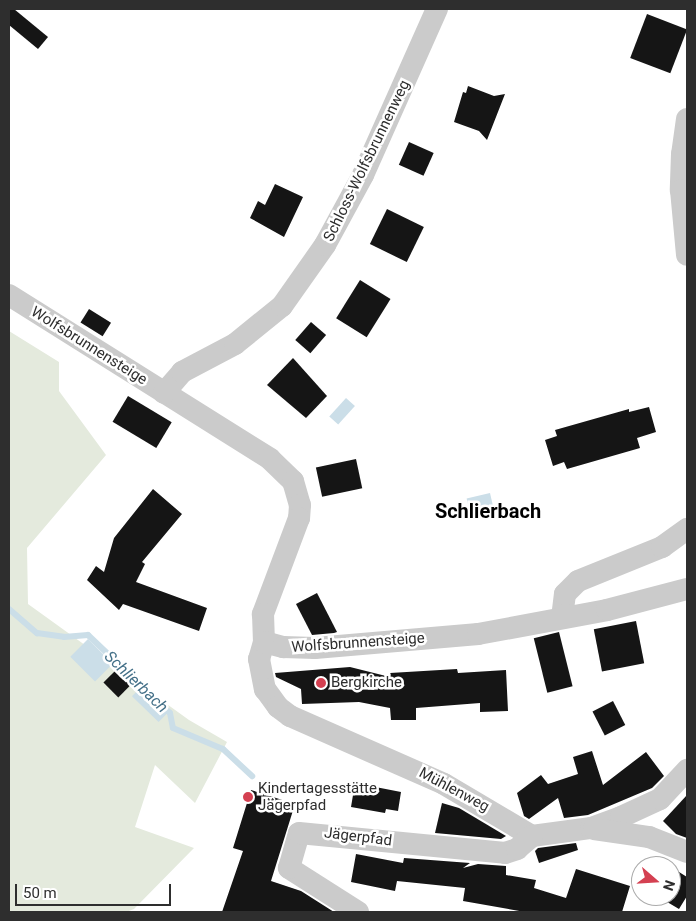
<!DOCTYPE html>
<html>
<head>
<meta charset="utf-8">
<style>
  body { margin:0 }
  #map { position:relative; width:696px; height:921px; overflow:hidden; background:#fff; font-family:Roboto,sans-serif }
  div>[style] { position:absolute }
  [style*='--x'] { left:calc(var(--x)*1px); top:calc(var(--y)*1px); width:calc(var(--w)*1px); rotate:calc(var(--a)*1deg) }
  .green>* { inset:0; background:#e4eadd }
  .water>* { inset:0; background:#cbdee8; transform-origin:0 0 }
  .stream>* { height:6px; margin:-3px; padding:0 3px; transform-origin:3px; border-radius:3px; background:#cbdee8 }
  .building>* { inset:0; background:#151515; transform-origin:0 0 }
  .street>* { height:22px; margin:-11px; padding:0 11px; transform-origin:11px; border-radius:11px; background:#cbcbcb }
  .dots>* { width:14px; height:14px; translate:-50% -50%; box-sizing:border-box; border:2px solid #fff; border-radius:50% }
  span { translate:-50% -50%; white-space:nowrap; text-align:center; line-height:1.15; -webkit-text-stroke:5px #fff; paint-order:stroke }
  .street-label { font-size:15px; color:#2e2e2e }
  .poi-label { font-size:15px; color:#2e2e2e }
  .left { translate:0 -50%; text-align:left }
  .water-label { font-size:16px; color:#447088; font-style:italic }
  .district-label { font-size:20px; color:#000; font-weight:700 }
  .frame { position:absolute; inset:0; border:10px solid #2e2e2e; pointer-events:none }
  .north { position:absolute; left:631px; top:856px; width:50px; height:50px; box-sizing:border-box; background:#fff; border:1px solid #ababab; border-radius:50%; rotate:109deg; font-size:14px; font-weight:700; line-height:20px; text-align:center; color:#2e2e2e }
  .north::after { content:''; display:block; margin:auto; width:18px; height:22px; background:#d44051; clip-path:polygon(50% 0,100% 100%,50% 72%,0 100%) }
  .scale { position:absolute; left:15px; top:884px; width:156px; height:22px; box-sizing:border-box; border:2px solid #2e2e2e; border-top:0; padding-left:6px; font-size:15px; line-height:18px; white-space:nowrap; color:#2e2e2e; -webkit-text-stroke:4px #fff; paint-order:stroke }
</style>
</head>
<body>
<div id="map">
  <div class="green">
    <div style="clip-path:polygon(9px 331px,59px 362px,59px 391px,106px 455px,27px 548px,28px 604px,189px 720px,227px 742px,195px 803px,155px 765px,135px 827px,194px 848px,134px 909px,126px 912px,9px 912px)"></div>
  </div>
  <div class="water">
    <div style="left:346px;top:398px;width:12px;height:25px;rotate:42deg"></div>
    <div style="left:490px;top:493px;width:13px;height:24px;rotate:77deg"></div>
    <div style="left:88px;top:639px;width:35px;height:25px;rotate:45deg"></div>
    <div style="left:141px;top:687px;width:37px;height:13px;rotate:44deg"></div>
  </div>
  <div class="stream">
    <div style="--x:9;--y:609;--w:37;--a:41"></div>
    <div style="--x:37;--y:633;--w:27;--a:8"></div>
    <div style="--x:64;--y:637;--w:24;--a:-5"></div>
    <div style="--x:88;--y:635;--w:113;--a:43.6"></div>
    <div style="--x:170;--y:713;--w:15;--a:79"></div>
    <div style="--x:173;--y:728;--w:54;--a:22.8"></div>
    <div style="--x:223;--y:749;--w:40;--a:43"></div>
  </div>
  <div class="building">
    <div style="clip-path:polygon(9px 9px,14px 9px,48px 37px,38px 49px,9px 25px)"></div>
    <div style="left:647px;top:14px;width:43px;height:47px;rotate:21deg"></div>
    <div style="clip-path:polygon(468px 86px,494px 96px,505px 94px,487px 140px,479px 131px,454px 122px,463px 92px,466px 93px)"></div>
    <div style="left:409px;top:142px;width:27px;height:25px;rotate:24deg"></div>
    <div style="clip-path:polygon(275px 184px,303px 197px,284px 237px,250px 218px,258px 201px,265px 205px)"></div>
    <div style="left:387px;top:209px;width:41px;height:39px;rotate:26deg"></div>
    <div style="left:360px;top:280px;width:36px;height:45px;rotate:32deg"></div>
    <div style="left:89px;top:309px;width:26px;height:16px;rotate:32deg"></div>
    <div style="left:311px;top:322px;width:20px;height:24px;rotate:41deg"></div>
    <div style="clip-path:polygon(293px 358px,327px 396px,306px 418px,267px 385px)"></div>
    <div style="left:128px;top:396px;width:51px;height:30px;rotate:31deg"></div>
    <div style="clip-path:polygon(649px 407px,656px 432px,637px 438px,640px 448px,567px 469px,564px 462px,553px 466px,545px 440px,557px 436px,555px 430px,629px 409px,629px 412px)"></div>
    <div style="left:356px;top:459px;width:30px;height:41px;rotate:78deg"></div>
    <div style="clip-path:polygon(153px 489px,182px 514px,142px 562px,145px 564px,136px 582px,207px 608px,199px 631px,123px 604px,119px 610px,87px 580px,96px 566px,104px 572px,114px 538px)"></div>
    <div style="clip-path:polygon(317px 593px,337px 632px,334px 633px,312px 635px,296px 604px)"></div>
    <div style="left:636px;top:621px;width:43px;height:43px;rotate:79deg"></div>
    <div style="left:559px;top:632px;width:56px;height:26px;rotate:76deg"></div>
    <div style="left:119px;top:667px;width:21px;height:22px;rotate:45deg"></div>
    <div style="clip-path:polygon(350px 667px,390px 677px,390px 673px,457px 669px,458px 673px,506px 670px,508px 711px,480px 712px,480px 703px,416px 708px,416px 720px,391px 720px,390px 708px,359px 702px,302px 704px,301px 689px,276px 677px,275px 673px)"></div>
    <div style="left:613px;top:701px;width:27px;height:23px;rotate:63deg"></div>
    <div style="clip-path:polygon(592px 751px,603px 785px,646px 752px,664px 776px,652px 788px,588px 815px,564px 818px,558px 798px,529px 819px,524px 816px,517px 793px,541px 775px,548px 784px,578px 774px,573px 757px)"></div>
    <div style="clip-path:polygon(355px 783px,401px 792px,398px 811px,386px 809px,385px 813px,351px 807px)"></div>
    <div style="clip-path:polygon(251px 790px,295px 804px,271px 881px,301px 891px,334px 912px,222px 912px,243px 851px,233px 848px)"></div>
    <div style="clip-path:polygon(687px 795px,687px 838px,676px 834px,663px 821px)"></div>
    <div style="clip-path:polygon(442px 803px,459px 808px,506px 836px,501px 839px,435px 833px)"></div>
    <div style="clip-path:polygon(576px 843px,578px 850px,539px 863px,535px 851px,538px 848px)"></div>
    <div style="clip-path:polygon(356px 854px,403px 863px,404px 858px,470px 863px,463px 868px,478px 864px,506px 866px,506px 875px,536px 880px,534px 888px,566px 898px,576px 869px,630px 886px,622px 912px,525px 912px,463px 901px,465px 888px,397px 881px,395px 891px,351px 882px)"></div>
    <div style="clip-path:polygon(671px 867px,687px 877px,687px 896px,679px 909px,657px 896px,671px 896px)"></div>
  </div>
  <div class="street">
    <div style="--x:687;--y:119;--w:35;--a:98"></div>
    <div style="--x:682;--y:154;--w:36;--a:92"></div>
    <div style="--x:681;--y:190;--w:65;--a:84.7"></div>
    <div style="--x:9;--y:295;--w:308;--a:32.1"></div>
    <div style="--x:270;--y:459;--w:32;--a:44"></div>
    <div style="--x:293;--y:481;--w:25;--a:74"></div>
    <div style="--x:300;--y:505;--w:13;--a:94"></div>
    <div style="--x:299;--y:518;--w:103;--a:110.6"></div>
    <div style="--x:263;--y:614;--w:28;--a:88"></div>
    <div style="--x:264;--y:642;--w:18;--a:106"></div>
    <div style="--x:259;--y:659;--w:31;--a:79"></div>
    <div style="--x:265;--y:689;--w:22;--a:54"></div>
    <div style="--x:278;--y:707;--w:15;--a:37"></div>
    <div style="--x:290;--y:716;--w:168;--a:23.8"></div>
    <div style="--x:444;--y:784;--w:102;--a:30.6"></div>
    <div style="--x:532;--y:836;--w:60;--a:-7.7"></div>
    <div style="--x:591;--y:828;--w:32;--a:-20"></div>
    <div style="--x:621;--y:817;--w:43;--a:-24.8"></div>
    <div style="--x:660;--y:799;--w:40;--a:-47"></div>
    <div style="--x:164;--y:393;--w:28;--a:-49"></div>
    <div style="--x:182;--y:372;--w:60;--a:-27.8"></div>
    <div style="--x:235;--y:344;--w:60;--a:-39"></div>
    <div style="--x:282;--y:306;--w:75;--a:-54.8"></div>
    <div style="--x:325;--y:245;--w:80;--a:-61.5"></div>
    <div style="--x:363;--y:175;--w:182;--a:-66"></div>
    <div style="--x:562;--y:618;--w:24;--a:-83"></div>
    <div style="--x:565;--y:594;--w:18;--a:-45"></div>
    <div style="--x:578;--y:581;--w:91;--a:-22"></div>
    <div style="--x:662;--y:547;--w:31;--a:-36"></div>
    <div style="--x:264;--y:642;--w:20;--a:15"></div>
    <div style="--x:283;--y:647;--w:32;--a:2"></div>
    <div style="--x:315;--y:648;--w:164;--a:-4.9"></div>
    <div style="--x:478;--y:634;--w:131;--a:-10.5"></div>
    <div style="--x:607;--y:610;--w:83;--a:-14.7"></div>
    <div style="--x:594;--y:829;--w:56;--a:8.3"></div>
    <div style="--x:649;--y:837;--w:41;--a:21.5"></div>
    <div style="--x:358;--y:912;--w:82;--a:-147.5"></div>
    <div style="--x:289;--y:868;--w:36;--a:-74"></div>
    <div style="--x:299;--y:833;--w:207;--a:5.5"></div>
    <div style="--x:505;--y:853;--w:13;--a:-18"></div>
    <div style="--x:517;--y:849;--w:20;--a:-41"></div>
  </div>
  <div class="dots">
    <div style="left:321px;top:683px;background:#d44051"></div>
    <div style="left:248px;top:797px;background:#d44051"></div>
  </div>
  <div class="street-label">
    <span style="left:367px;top:161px;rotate:-64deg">Schloss-Wolfsbrunnenweg</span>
    <span style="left:89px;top:346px;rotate:32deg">Wolfsbrunnensteige</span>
    <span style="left:358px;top:643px;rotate:-4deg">Wolfsbrunnensteige</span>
    <span style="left:454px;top:790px;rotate:28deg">Mühlenweg</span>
    <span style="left:358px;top:837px;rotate:7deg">Jägerpfad</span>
  </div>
  <div class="poi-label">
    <span class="left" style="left:331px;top:683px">Bergkirche</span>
    <span class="left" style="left:258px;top:797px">Kindertagesstätte<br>Jägerpfad</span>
  </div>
  <div class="water-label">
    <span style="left:136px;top:682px;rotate:44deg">Schlierbach</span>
  </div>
  <div class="district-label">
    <span style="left:488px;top:511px">Schlierbach</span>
  </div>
  <div class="frame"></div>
  <div class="north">N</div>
  <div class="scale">50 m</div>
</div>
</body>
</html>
